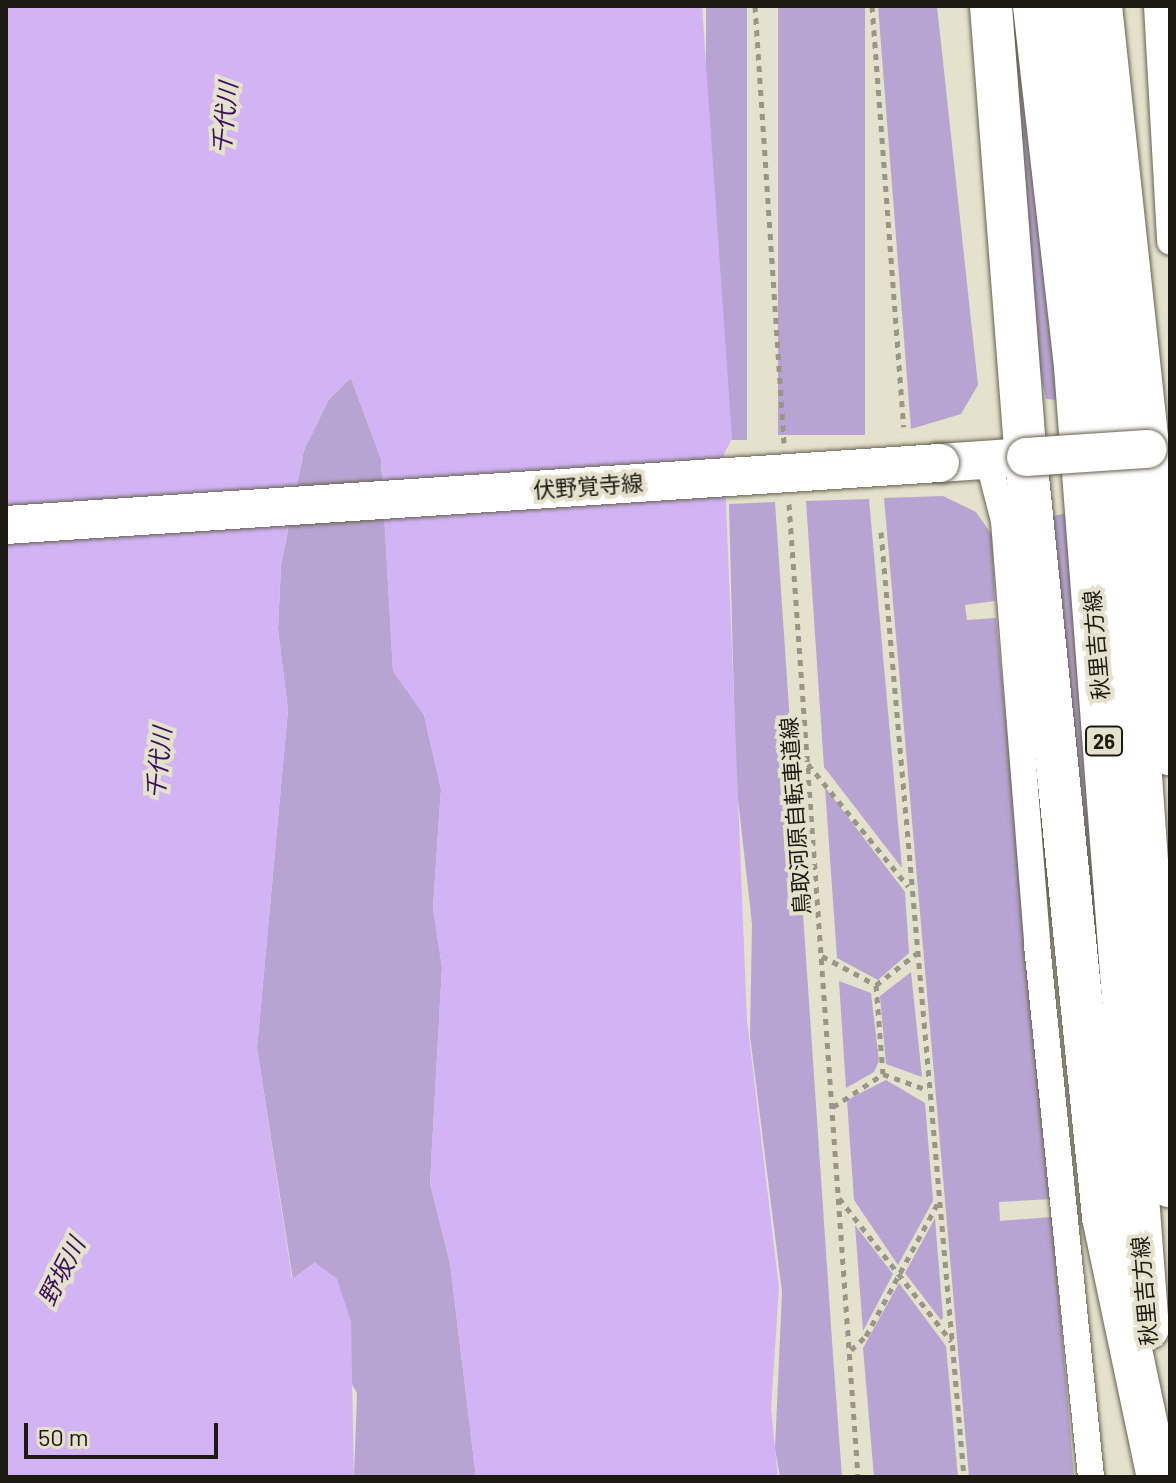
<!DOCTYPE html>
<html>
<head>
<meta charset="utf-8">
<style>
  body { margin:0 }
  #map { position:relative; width:1176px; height:1483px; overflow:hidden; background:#e4e1cc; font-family:Barlow,"Noto Sans JP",sans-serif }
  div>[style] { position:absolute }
  .green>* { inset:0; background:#b8a4d2; transform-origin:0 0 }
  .water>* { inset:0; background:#d2b4f5 }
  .path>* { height:5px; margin-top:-2.5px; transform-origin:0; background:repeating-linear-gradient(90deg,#999687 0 6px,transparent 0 12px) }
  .roads { filter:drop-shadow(0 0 2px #666250) drop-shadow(0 0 2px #666250) }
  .street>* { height:26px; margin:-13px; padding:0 13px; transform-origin:13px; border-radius:13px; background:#fff }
  .secondary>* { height:38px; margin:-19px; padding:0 19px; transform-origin:19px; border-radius:19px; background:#fff }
  .primary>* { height:42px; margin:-21px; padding:0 21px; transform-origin:21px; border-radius:21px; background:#fff }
  .bridges { filter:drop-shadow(0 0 2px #666250) drop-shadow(0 0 2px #666250) }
  .secondary-bridge>* { height:38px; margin:-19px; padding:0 19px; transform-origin:19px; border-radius:19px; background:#fff }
  span { translate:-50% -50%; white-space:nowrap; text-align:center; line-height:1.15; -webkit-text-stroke:8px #e4e1cc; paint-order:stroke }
  .shield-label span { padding:2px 6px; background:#e4e1cc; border:2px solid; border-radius:6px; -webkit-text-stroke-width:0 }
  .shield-label { font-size:20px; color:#1c1a13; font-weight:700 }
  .street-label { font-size:22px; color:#1c1a13 }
  .water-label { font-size:24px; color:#3a105c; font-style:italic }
  .frame { position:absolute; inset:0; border:8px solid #1c1a13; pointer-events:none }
  .scale { position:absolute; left:24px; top:1423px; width:194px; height:36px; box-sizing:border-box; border:4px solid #1c1a13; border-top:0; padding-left:10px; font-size:24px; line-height:28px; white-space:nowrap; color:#1c1a13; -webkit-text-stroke:6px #e4e1cc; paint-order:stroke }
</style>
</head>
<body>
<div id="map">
  <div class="green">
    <i style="left:706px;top:6px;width:41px;height:434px"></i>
    <i style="left:778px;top:6px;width:87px;height:429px"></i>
    <i style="clip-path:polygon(878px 6px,937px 6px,978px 385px,961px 414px,911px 429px)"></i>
    <i style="clip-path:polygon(1011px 6px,1037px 206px,1057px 400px,1046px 399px,1031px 334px)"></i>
    <i style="clip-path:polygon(351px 378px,381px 459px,393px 671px,424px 715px,441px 789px,433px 908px,442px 967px,430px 1183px,450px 1263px,476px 1477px,354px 1477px,357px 1393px,293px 1280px,257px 1048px,288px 710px,278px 629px,281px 565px,304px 450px,329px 399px)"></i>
    <i style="clip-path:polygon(943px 496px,976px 512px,992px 535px,995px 601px,965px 605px,967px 620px,996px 618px,1052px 1199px,999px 1202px,1000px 1221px,1052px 1217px,1074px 1477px,969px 1477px,884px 498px)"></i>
    <i style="clip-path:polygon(869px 499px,902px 868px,824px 767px,806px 501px)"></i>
    <i style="clip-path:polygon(775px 502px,833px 1355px,842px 1477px,780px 1477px,775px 1449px,782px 1292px,750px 1036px,752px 924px,736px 781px,729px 504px)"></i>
    <i style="clip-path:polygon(1068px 513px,1106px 1030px,1102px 1031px,1048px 517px)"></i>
    <i style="clip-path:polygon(825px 787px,905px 892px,909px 953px,878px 980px,837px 958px)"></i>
    <i style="clip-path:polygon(911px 972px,922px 1077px,886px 1064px,880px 996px)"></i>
    <i style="clip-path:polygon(839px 981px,871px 993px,879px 1061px,874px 1072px,846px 1088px)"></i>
    <i style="clip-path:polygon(886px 1080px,925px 1103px,933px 1201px,898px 1265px,854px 1200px,847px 1100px)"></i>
    <i style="clip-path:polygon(935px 1218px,943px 1318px,941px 1320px,905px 1273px)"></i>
    <i style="clip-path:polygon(855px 1225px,893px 1274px,863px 1331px)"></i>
    <i style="clip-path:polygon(899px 1283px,946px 1346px,958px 1477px,874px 1477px,863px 1348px)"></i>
  </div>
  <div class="water">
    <i style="clip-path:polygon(6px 6px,702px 6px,732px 439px,724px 454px,747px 1020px,779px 1288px,771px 1409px,778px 1477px,476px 1477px,450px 1263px,430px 1183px,442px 967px,433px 908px,441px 789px,424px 715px,393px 671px,381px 459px,351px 378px,329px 399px,304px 450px,281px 565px,278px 629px,288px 710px,257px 1048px,292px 1279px,315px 1262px,337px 1279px,351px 1322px,354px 1477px,6px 1477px)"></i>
  </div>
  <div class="path">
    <i style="left:755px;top:6px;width:438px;rotate:86.2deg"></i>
    <i style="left:872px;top:6px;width:422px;rotate:85.7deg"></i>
    <i style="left:789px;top:504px;width:975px;rotate:85.94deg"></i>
    <i style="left:881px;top:532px;width:949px;rotate:84.98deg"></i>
    <i style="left:808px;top:764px;width:158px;rotate:50.7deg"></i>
    <i style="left:822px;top:956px;width:61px;rotate:28.2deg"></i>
    <i style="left:876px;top:985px;width:51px;rotate:-37.8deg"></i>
    <i style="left:876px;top:985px;width:89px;rotate:85.5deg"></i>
    <i style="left:833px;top:1107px;width:60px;rotate:-33.4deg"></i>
    <i style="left:883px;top:1074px;width:48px;rotate:19.6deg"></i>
    <i style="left:839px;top:1198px;width:182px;rotate:51.9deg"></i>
    <i style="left:851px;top:1350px;width:21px;rotate:-43deg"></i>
    <i style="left:866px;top:1336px;width:153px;rotate:-61.6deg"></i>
  </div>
  <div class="roads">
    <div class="street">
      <i style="left:1157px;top:6px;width:236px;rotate:86.8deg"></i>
      <i style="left:988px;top:459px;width:64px;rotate:75.5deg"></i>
      <i style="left:1004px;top:521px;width:425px;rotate:85.5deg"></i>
      <i style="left:1037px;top:945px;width:535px;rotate:84.2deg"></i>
    </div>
    <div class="secondary">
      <i style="left:940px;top:463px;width:86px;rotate:-4deg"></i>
    </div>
    <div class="primary">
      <i style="left:991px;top:6px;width:452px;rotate:85.6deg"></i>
      <i style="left:1026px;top:457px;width:764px;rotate:84.21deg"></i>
      <i style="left:1103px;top:1217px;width:266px;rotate:78.1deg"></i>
      <i style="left:1034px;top:6px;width:363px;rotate:83.5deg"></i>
      <i style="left:1075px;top:367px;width:964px;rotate:85.66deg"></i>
      <i style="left:1067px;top:6px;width:519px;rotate:83.81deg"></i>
      <i style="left:1123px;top:522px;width:666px;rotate:85.95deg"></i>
      <i style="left:1101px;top:6px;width:445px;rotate:83.9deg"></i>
      <i style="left:1148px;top:449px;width:306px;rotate:85.9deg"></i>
    </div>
  </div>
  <div class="bridges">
    <div class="secondary-bridge">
      <i style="left:1026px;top:457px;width:122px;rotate:-3.8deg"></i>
      <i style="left:6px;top:525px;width:936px;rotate:-3.8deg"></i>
    </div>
  </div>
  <div class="shield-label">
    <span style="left:1104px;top:741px">26</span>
  </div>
  <div class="street-label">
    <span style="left:588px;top:486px;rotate:-4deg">伏野覚寺線</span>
    <span style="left:1096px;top:645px;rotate:-95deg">秋里吉方線</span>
    <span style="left:795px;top:816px;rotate:-94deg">鳥取河原自転車道線</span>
    <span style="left:1144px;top:1291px;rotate:-95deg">秋里吉方線</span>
  </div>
  <div class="water-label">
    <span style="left:224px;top:118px;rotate:-84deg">千代川</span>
    <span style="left:158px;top:763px;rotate:-84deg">千代川</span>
    <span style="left:61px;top:1271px;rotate:-63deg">野坂川</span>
  </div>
  <div class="frame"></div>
  <div class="scale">50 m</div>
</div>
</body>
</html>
